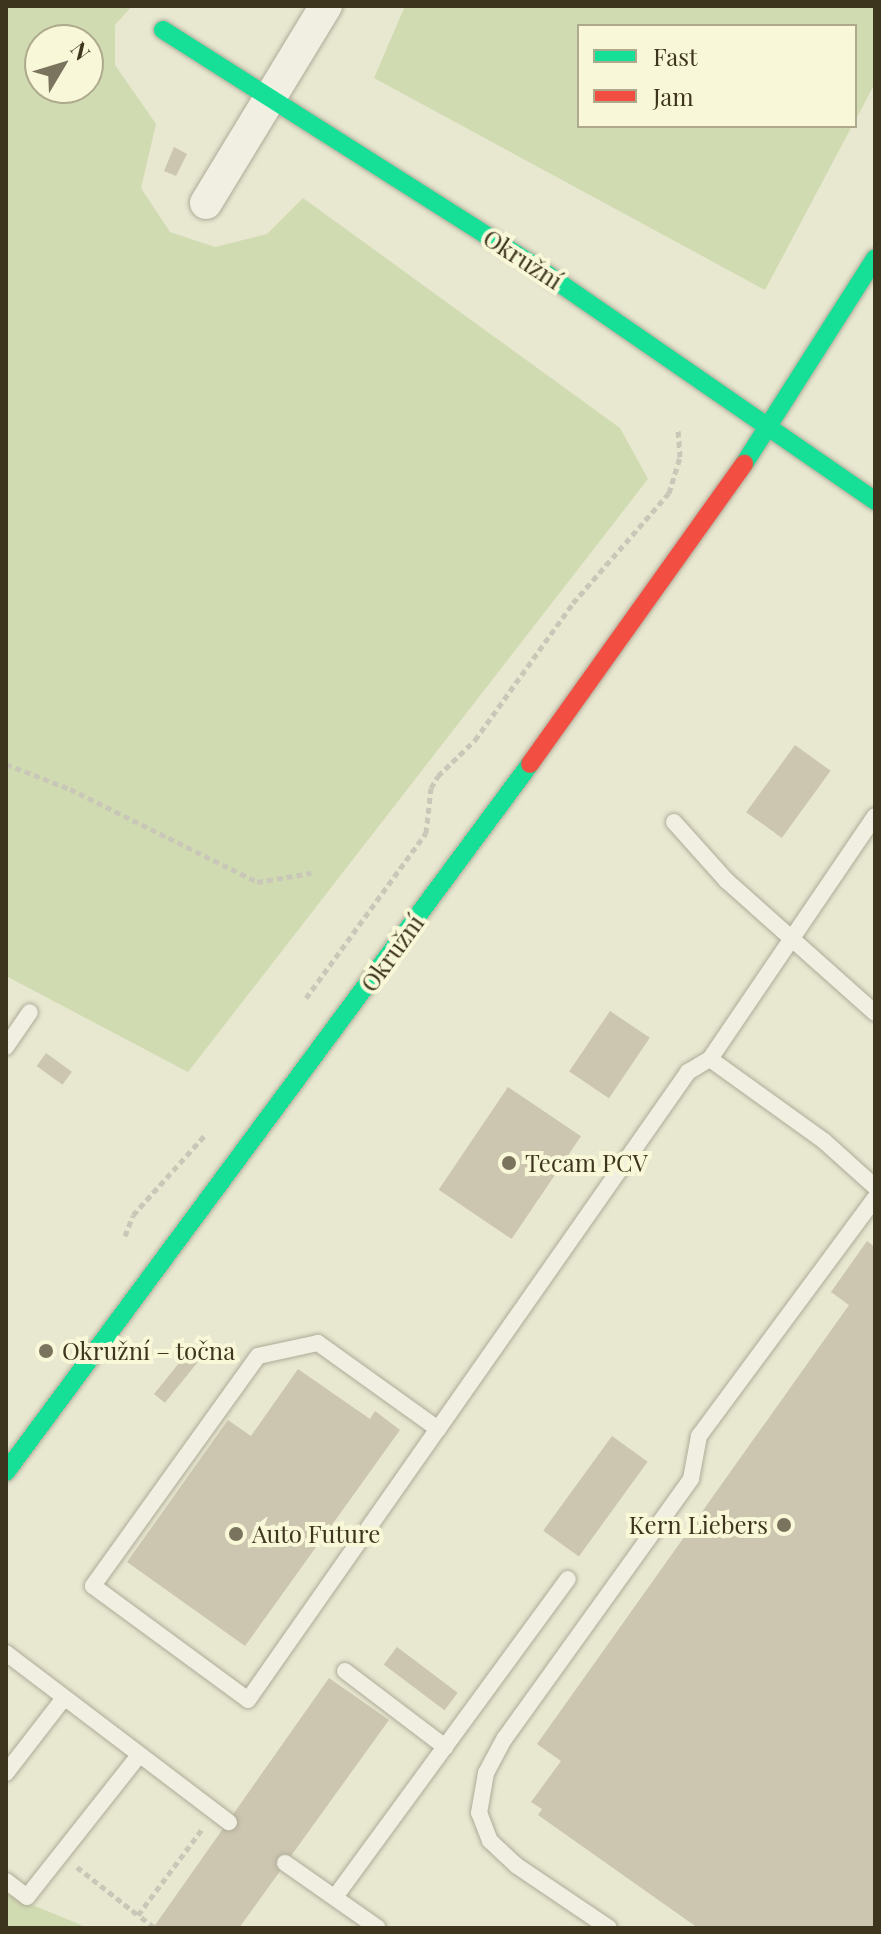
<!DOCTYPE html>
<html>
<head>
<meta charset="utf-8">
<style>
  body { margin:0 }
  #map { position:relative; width:881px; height:1934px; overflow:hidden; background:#e8e7d0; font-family:"Playfair Display",serif }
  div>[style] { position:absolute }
  .green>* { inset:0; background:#d0dbb2 }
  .building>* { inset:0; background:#ccc6b0; transform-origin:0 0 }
  .path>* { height:5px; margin-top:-2.5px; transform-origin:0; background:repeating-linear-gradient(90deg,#c9c7b8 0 6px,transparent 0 10px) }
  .roads { filter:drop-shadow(0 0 2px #aeab98) drop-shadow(0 0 2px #aeab98) }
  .lane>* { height:16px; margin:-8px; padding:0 8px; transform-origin:8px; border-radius:8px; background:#f0efe2 }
  .street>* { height:32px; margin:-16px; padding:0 16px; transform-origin:16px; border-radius:16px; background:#f0efe2 }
  .fast>* { height:18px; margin:-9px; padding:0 9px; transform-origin:9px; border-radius:9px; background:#16e098 }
  .jam>* { height:18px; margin:-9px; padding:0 9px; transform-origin:9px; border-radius:9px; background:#f24e42 }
  .dots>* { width:22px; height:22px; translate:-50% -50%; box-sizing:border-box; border:4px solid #f8f7d7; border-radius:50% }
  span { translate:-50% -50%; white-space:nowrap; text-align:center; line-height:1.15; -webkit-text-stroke:8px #f8f7d7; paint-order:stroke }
  .street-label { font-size:24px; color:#3e351f }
  .poi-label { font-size:24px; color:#3e351f }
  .left { translate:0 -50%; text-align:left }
  .right { translate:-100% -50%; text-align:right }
  .frame { position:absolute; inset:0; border:8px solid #3e351f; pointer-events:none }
  .legend { position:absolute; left:577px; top:24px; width:280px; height:104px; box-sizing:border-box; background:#f8f7d7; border:2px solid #aea98d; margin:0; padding:10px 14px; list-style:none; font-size:24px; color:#3e351f }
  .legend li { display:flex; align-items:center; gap:16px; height:40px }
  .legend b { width:40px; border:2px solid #aea98d }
  .north { position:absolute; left:24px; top:24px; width:80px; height:80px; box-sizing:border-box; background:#f8f7d7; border:2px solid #aea98d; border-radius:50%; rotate:52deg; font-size:22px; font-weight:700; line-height:32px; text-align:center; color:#3e351f }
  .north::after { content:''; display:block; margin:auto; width:28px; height:36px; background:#7a735d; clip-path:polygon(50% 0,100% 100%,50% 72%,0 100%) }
</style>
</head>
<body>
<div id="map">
  <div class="green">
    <i style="clip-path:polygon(evenodd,6px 6px,132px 6px,115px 25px,115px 65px,156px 124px,141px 188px,170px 232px,215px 247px,267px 234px,303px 198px,620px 428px,648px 479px,188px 1072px,6px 976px,6px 6px,40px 40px,88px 40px,88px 88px,40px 88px,40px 40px)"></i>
    <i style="clip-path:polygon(405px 6px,875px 6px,875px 83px,855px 121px,855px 26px,579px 26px,579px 126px,852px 126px,765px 290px,374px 78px)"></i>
    <i style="clip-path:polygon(6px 1894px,81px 1925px,83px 1928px,6px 1928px)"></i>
  </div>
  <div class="building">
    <i style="clip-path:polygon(174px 147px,187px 154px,176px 176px,164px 171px)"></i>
    <i style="left:795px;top:745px;width:44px;height:83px;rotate:36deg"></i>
    <i style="left:610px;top:1011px;width:48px;height:73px;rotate:34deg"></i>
    <i style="left:46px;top:1053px;width:32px;height:16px;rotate:36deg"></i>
    <i style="left:508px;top:1087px;width:88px;height:124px;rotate:34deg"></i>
    <i style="clip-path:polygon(867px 1241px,875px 1247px,875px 1928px,698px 1928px,538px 1815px,542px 1809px,531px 1802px,561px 1761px,537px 1744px,849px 1305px,831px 1292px)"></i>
    <i style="left:188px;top:1352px;width:14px;height:54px;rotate:39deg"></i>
    <i style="clip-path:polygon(298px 1369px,370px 1419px,375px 1411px,400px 1430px,245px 1646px,127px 1562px,228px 1420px,251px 1436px)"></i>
    <i style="left:612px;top:1436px;width:44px;height:117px;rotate:36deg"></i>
    <i style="left:397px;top:1647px;width:76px;height:22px;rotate:37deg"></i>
    <i style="clip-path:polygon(329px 1678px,389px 1720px,239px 1928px,153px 1928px)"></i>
  </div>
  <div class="path">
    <i style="left:6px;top:764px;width:69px;rotate:21.3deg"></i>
    <i style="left:70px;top:789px;width:209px;rotate:26.4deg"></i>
    <i style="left:257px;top:882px;width:55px;rotate:-9.5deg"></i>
    <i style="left:306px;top:998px;width:204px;rotate:-54deg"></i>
    <i style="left:426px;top:833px;width:45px;rotate:-83.7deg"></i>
    <i style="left:431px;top:788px;width:14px;rotate:-60deg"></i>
    <i style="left:438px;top:776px;width:52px;rotate:-44.2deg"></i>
    <i style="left:475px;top:740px;width:168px;rotate:-54.4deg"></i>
    <i style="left:573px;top:603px;width:146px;rotate:-48.9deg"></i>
    <i style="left:669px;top:493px;width:38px;rotate:-73deg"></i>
    <i style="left:680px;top:457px;width:27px;rotate:-94deg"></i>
    <i style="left:125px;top:1236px;width:22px;rotate:-69deg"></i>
    <i style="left:133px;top:1215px;width:108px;rotate:-48deg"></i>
    <i style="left:77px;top:1867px;width:78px;rotate:38.2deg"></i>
    <i style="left:154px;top:1927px;width:20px;rotate:-143deg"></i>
    <i style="left:138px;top:1915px;width:107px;rotate:-53.3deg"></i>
  </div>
  <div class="roads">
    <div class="lane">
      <i style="left:875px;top:816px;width:294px;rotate:124.2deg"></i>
      <i style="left:710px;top:1059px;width:140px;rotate:35.7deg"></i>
      <i style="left:824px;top:1141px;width:69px;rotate:42deg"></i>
      <i style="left:674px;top:822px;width:79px;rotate:48.1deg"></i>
      <i style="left:727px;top:881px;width:198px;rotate:41.7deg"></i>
      <i style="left:6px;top:1047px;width:42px;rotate:-55.6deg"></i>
      <i style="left:438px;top:1429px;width:148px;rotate:-144.4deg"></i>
      <i style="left:318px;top:1343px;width:61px;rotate:167.8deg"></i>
      <i style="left:258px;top:1356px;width:283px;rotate:125.7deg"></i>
      <i style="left:93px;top:1586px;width:192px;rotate:36.3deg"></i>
      <i style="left:248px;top:1700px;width:331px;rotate:-55deg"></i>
      <i style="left:438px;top:1429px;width:436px;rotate:-55deg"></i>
      <i style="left:688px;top:1072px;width:26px;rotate:-31deg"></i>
      <i style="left:6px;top:1653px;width:280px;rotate:37.2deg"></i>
      <i style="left:345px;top:1671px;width:126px;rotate:37.2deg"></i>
      <i style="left:6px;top:1773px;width:95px;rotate:-52.3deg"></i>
      <i style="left:285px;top:1863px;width:113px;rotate:35deg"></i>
      <i style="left:6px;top:1881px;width:26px;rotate:37deg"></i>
      <i style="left:27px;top:1897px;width:181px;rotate:-51.7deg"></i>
      <i style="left:335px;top:1897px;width:394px;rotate:-53.8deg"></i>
      <i style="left:609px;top:1928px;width:111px;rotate:-146deg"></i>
      <i style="left:517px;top:1866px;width:37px;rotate:-137deg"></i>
      <i style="left:490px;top:1841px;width:30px;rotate:-111deg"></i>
      <i style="left:479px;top:1813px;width:41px;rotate:-80.1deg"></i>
      <i style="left:486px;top:1773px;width:40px;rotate:-62deg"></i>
      <i style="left:505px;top:1738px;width:319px;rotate:-54.3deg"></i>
      <i style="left:691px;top:1479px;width:44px;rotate:-79.5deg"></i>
      <i style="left:699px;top:1436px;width:296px;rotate:-53.5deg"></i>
    </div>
    <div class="street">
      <i style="left:206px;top:203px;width:231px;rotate:-58.7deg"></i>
    </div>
    <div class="fast">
      <i style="left:163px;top:30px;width:433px;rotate:32.4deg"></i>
      <i style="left:529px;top:262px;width:421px;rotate:34.6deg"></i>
      <i style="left:744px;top:464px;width:244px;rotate:-57.5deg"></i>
      <i style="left:6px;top:1472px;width:881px;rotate:-53.49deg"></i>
    </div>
    <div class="jam">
      <i style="left:530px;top:764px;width:369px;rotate:-54.5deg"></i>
    </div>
  </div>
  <div class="dots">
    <i style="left:509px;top:1163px;background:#7a735d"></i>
    <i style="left:46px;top:1351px;background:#7a735d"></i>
    <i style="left:784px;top:1525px;background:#7a735d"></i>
    <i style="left:236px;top:1534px;background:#7a735d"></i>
  </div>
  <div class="street-label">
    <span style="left:523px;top:259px;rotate:33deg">Okružní</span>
    <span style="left:392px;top:953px;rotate:-54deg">Okružní</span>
  </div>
  <div class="poi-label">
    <span class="left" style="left:525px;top:1163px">Tecam PCV</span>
    <span class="left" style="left:62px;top:1351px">Okružní – točna</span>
    <span class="right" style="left:768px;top:1525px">Kern Liebers</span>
    <span class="left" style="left:252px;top:1534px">Auto Future</span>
  </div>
  <div class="frame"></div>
  <ul class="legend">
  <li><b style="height:10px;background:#16e098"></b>Fast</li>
  <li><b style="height:10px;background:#f24e42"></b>Jam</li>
  </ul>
  <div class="north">N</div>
</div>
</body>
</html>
